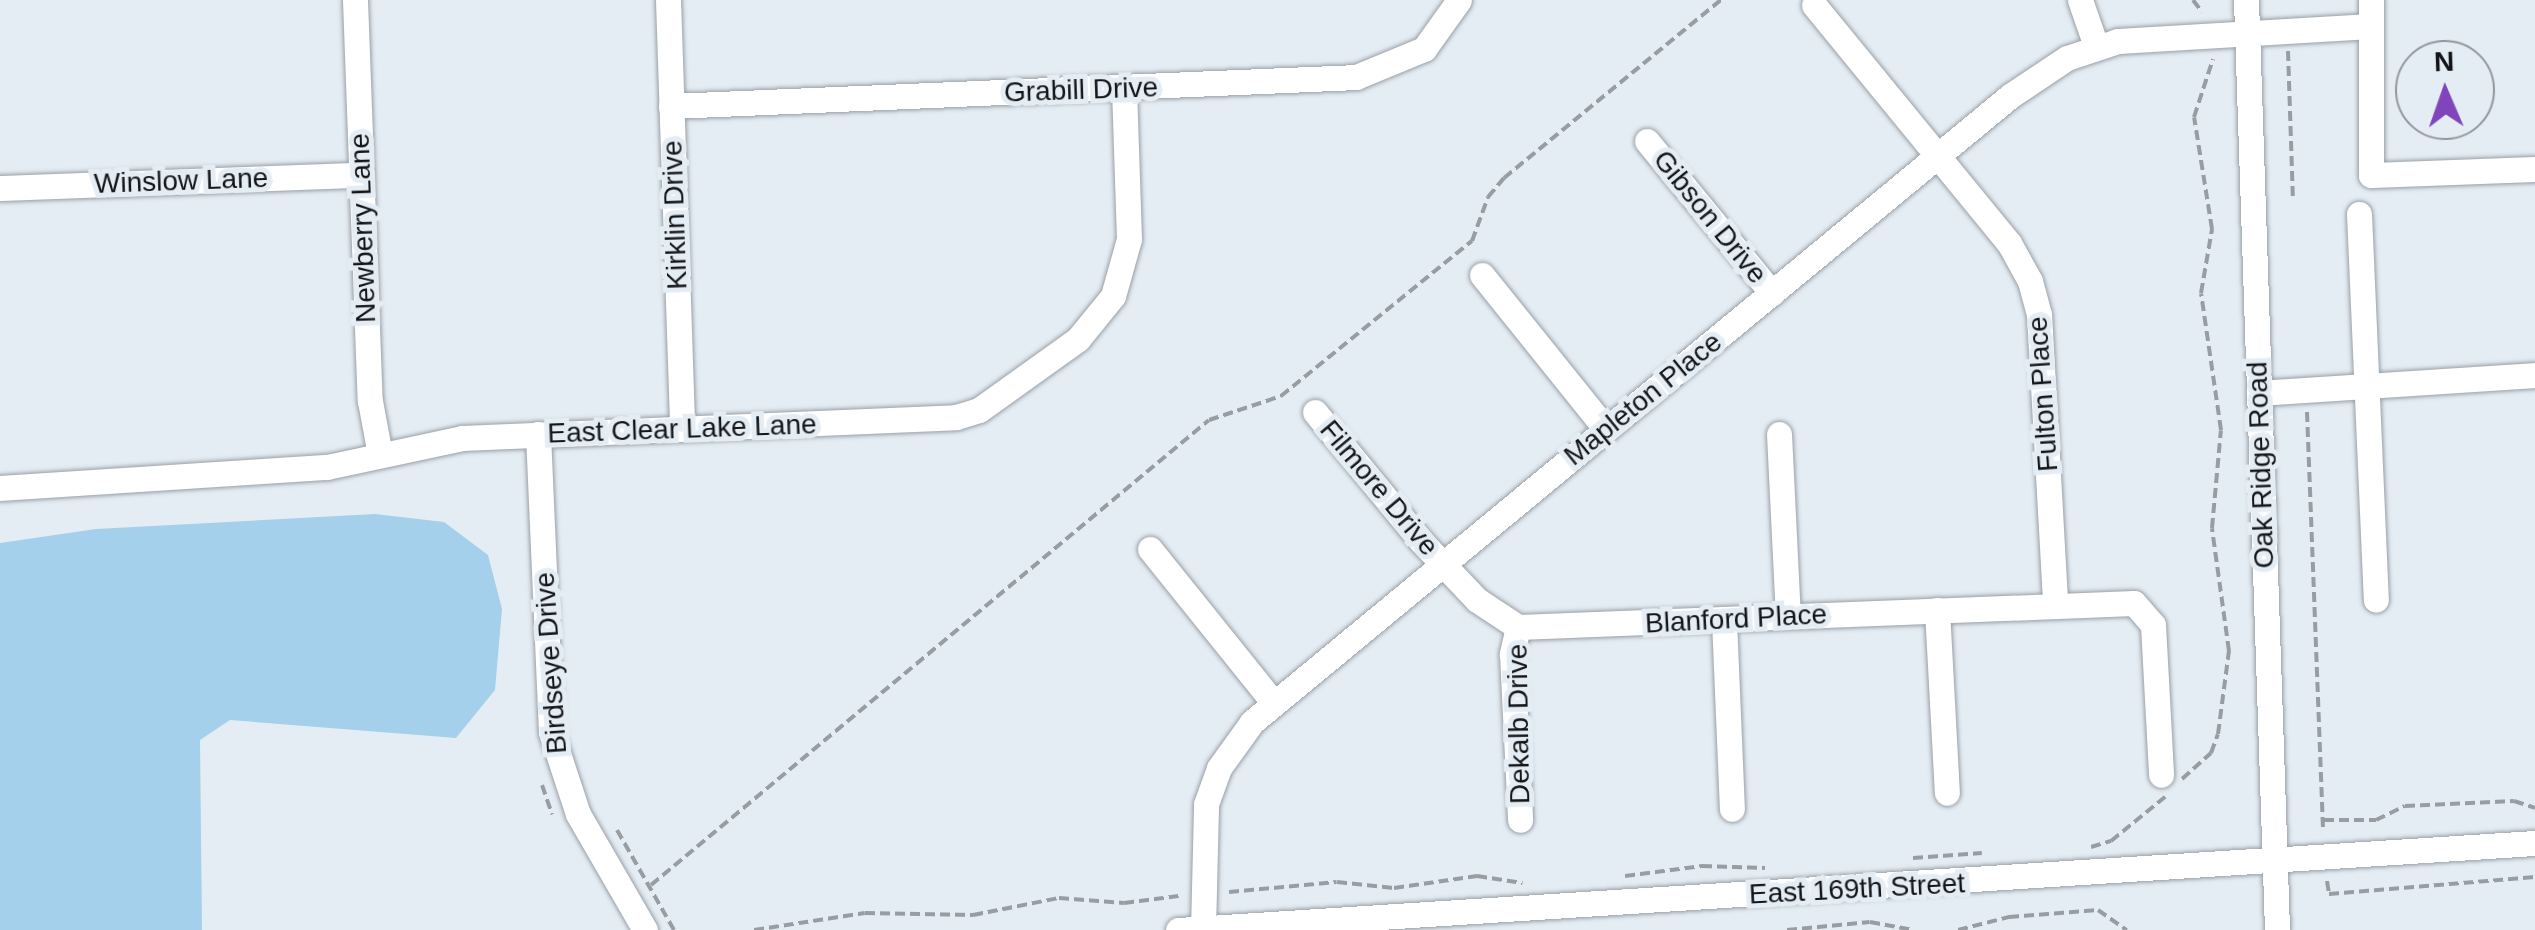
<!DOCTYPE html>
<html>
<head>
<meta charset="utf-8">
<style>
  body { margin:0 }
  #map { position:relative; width:2535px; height:930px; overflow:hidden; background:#e5edf4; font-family:Helvetica,sans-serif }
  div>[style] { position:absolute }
  .water>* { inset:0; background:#a4d0eb }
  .path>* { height:4px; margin-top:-2px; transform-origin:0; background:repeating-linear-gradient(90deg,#979da3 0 10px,transparent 0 15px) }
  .roads { filter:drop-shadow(0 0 2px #99a0a6) drop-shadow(0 0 2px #99a0a6) }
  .minor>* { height:25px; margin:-12.5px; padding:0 12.5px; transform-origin:12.5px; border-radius:12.5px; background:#fff }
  span { translate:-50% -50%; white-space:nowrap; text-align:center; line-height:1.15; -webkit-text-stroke:10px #e5edf4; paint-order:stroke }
  .street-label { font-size:28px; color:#131518 }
  .north { position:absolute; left:2395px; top:40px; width:100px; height:100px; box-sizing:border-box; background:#e5edf4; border:2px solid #91979c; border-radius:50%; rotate:358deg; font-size:28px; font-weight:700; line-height:40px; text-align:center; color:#131518 }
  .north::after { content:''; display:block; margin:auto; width:35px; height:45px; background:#8145bb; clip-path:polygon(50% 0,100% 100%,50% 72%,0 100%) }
</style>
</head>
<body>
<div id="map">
  <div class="water">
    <i style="clip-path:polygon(375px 514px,444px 522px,488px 555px,502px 609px,495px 690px,456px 738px,230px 720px,200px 740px,202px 930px,0 930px,0 543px,96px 529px)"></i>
  </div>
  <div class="path">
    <i style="left:2193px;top:0;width:15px;rotate:53deg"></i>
    <i style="left:2288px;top:51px;width:150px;rotate:88.1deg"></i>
    <i style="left:2307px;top:412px;width:420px;rotate:87.8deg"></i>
    <i style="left:2182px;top:779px;width:39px;rotate:-42deg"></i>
    <i style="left:2211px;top:753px;width:20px;rotate:-70deg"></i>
    <i style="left:2218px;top:734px;width:84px;rotate:-82.5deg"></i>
    <i style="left:2229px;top:651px;width:124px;rotate:-97.9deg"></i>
    <i style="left:2212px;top:528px;width:98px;rotate:-84.8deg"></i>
    <i style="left:2221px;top:430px;width:138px;rotate:-98.3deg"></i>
    <i style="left:2201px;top:293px;width:65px;rotate:-80.2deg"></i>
    <i style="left:2212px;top:229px;width:113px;rotate:-99.1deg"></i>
    <i style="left:2194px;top:117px;width:61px;rotate:-71.9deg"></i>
    <i style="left:542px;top:785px;width:31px;rotate:71deg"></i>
    <i style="left:2324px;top:820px;width:52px"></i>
    <i style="left:2376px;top:820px;width:32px;rotate:-26deg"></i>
    <i style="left:2405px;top:806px;width:109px;rotate:-2.6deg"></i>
    <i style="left:2514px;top:801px;width:22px;rotate:18deg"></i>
    <i style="left:617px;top:830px;width:115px;rotate:60.3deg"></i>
    <i style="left:2091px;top:847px;width:21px;rotate:-17deg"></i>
    <i style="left:2111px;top:841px;width:70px;rotate:-39.2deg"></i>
    <i style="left:1913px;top:858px;width:69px;rotate:-4.1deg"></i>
    <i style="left:1625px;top:876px;width:78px;rotate:-7.4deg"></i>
    <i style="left:1702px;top:866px;width:63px;rotate:1.8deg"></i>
    <i style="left:2327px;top:881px;width:13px;rotate:81deg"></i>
    <i style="left:2329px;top:894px;width:207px;rotate:-4.7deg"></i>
    <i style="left:651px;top:885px;width:726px;rotate:-39.81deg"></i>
    <i style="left:1209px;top:420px;width:76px;rotate:-18.4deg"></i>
    <i style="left:1281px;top:396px;width:246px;rotate:-39.1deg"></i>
    <i style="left:1472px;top:241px;width:47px;rotate:-70deg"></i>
    <i style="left:1488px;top:197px;width:25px;rotate:-50deg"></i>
    <i style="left:1504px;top:178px;width:281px;rotate:-39.4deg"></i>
    <i style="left:1229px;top:892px;width:108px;rotate:-5.3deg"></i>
    <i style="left:1337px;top:882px;width:57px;rotate:6deg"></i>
    <i style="left:1394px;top:888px;width:84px;rotate:-8.2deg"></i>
    <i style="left:1477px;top:876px;width:46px;rotate:8.8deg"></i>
    <i style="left:754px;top:930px;width:112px;rotate:-8.7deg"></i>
    <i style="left:865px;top:913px;width:108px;rotate:1.1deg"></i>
    <i style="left:973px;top:915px;width:88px;rotate:-11.2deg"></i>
    <i style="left:1059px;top:898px;width:65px;rotate:4.4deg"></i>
    <i style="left:1124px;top:903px;width:55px;rotate:-7.3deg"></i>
    <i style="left:1787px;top:930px;width:83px;rotate:-5.5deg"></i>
    <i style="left:1870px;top:922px;width:44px;rotate:10.5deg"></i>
    <i style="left:1958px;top:930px;width:53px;rotate:-14.3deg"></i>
    <i style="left:2009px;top:917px;width:89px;rotate:-4.5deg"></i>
    <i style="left:2098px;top:910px;width:35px;rotate:35deg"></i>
  </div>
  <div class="roads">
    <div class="minor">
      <i style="left:355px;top:0;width:401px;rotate:87.9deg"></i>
      <i style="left:370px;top:401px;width:55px;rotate:79.5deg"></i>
      <i style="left:668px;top:0;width:429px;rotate:88.1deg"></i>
      <i style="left:2080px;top:0;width:49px;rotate:70.8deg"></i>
      <i style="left:2246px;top:0;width:931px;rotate:88.09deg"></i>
      <i style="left:2371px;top:0;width:175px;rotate:90deg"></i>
      <i style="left:2371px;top:175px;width:164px;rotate:-2.1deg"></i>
      <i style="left:1814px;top:5px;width:308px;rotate:50.7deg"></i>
      <i style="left:2009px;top:243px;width:43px;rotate:61.1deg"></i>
      <i style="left:2030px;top:281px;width:34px;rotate:75deg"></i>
      <i style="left:2039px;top:314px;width:289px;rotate:86.8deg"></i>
      <i style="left:671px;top:106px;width:686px;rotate:-2.42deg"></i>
      <i style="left:1356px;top:77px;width:74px;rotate:-22.4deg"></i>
      <i style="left:1424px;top:49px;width:60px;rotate:-54.5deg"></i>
      <i style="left:1647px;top:141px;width:197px;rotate:50.6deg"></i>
      <i style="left:0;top:188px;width:361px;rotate:-2.1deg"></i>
      <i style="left:2359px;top:214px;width:386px;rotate:87.5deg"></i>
      <i style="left:1482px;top:275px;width:198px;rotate:51.2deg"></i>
      <i style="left:2259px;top:393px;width:277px;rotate:-3.7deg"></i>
      <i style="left:1315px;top:412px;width:166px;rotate:50.6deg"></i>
      <i style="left:1420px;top:540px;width:83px;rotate:46.5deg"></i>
      <i style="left:1477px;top:600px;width:49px;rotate:33.4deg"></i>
      <i style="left:1518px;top:627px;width:616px;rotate:-2.23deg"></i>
      <i style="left:2134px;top:603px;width:29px;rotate:49deg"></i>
      <i style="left:2153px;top:625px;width:150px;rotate:86.9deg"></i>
      <i style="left:538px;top:434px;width:298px;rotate:87.5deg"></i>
      <i style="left:551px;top:732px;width:86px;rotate:71.8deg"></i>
      <i style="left:578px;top:814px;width:134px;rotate:60deg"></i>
      <i style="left:1779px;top:434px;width:182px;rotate:87.2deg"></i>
      <i style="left:0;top:488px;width:328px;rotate:-3.7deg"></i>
      <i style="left:327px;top:467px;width:138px;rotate:-12.1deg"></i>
      <i style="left:462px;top:438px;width:494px;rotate:-2.4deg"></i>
      <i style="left:956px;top:417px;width:24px;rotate:-17deg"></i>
      <i style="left:979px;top:410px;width:122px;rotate:-35.6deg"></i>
      <i style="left:1078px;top:339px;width:55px;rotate:-50.9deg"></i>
      <i style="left:1113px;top:296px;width:59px;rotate:-74.3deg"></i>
      <i style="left:1129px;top:239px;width:151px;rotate:-91.9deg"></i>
      <i style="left:1150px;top:549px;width:195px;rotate:51.2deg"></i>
      <i style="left:1937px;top:610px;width:183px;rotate:86.9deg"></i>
      <i style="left:1724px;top:620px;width:189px;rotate:87.6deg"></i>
      <i style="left:1518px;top:627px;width:28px;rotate:103deg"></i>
      <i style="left:1512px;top:654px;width:166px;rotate:87.2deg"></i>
      <i style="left:1178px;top:930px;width:1360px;rotate:-3.67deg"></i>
      <i style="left:1203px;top:930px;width:126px;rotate:-88.6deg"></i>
      <i style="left:1206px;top:804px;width:38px;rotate:-70deg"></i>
      <i style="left:1219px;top:768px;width:57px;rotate:-54.3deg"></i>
      <i style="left:1252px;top:722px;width:983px;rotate:-39.55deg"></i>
      <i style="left:2010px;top:96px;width:69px;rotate:-33.7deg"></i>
      <i style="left:2067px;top:58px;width:54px;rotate:-18.4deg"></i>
      <i style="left:2118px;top:41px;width:253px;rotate:-3.4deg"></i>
    </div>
  </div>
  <div class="street-label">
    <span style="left:1081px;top:90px;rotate:-2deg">Grabill Drive</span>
    <span style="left:181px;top:181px;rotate:-2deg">Winslow Lane</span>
    <span style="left:675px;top:215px;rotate:-92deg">Kirklin Drive</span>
    <span style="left:1710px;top:217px;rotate:51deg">Gibson Drive</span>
    <span style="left:363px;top:228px;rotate:-92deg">Newberry Lane</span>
    <span style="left:2043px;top:394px;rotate:-94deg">Fulton Place</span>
    <span style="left:1643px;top:399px;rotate:-39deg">Mapleton Place</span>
    <span style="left:682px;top:429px;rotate:-2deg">East Clear Lake Lane</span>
    <span style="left:2261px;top:465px;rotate:-92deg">Oak Ridge Road</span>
    <span style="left:1379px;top:488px;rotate:50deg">Filmore Drive</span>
    <span style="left:1736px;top:619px;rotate:-3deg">Blanford Place</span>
    <span style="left:551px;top:663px;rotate:-94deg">Birdseye Drive</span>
    <span style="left:1519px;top:724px;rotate:-91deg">Dekalb Drive</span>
    <span style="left:1857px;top:889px;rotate:-3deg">East 169th Street</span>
  </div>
  <div class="north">N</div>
</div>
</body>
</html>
